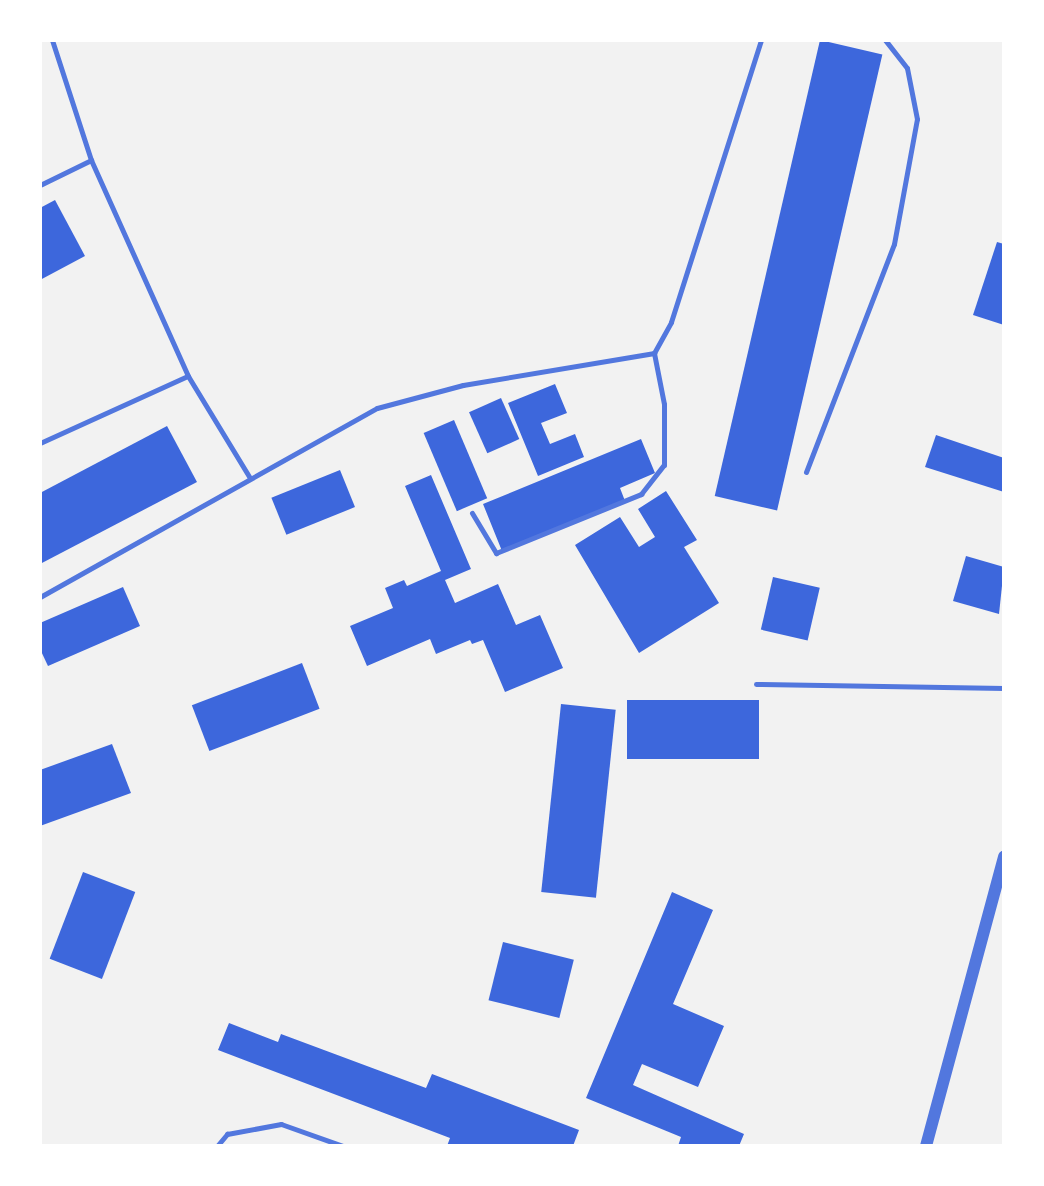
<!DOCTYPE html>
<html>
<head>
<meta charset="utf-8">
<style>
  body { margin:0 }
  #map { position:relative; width:1044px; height:1186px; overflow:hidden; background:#f2f2f2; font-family:"Alegreya Sans",sans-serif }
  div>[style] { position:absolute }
  .building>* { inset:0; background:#3d67dc; transform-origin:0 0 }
  .service>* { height:5px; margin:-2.5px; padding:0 2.5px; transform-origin:2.5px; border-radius:2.5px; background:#5277de }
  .tertiary>* { height:12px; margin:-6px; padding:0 6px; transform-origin:6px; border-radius:6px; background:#5277de }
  span { translate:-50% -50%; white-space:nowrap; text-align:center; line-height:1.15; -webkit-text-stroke:7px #fff; paint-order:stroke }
  .frame { position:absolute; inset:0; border:42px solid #fff; pointer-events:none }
</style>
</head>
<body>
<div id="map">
  <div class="building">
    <i style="left:820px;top:40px;width:64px;height:468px;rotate:13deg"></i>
    <i style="clip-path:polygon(55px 200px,85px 256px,40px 280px,40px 208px)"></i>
    <i style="clip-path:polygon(997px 242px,1004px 244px,1004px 325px,973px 315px)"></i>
    <i style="clip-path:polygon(555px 384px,567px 413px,541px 423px,550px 444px,575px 434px,584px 457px,538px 476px,508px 403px)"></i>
    <i style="left:501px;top:398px;width:45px;height:35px;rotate:66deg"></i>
    <i style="left:454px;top:420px;width:85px;height:33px;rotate:67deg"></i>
    <i style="clip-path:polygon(167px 426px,197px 482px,40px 564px,40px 493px)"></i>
    <i style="clip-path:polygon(936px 435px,1004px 458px,1004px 492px,925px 467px)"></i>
    <i style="clip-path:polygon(641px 439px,655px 473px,620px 488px,625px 501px,502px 551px,483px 504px)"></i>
    <i style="left:340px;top:470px;width:40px;height:74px;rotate:68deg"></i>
    <i style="clip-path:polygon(431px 475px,471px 569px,445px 580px,455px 603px,498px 584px,516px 625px,540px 615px,563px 668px,505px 692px,483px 640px,472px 644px,470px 640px,436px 654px,430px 639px,367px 666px,350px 626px,393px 608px,385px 588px,404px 580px,407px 586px,441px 571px,405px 486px)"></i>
    <i style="clip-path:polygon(666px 491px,697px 540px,684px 547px,719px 603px,639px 653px,575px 545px,620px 517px,639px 547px,655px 537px,638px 509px)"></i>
    <i style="clip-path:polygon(966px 556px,1004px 567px,999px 614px,953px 601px)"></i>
    <i style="left:773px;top:577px;width:48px;height:54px;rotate:13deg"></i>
    <i style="clip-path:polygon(123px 587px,140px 626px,48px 666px,40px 649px,40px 623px)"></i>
    <i style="left:302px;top:663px;width:49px;height:118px;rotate:69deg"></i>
    <i style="left:627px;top:700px;width:132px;height:59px"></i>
    <i style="left:561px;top:704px;width:55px;height:189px;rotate:6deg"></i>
    <i style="clip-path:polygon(112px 744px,131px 793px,40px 826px,40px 770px)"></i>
    <i style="left:83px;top:872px;width:56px;height:93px;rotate:21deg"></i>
    <i style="clip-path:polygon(672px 892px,713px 910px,673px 1004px,724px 1026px,698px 1087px,642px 1064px,633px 1085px,744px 1134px,739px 1146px,678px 1146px,681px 1137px,586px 1098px)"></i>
    <i style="left:503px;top:942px;width:73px;height:60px;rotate:14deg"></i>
    <i style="clip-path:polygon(229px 1023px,278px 1042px,281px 1034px,426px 1088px,432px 1074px,579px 1130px,573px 1146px,447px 1146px,450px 1138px,218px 1050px)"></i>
  </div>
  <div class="service">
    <i style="left:52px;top:40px;width:126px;rotate:72deg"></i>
    <i style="left:91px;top:160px;width:237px;rotate:65.8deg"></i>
    <i style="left:188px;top:376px;width:119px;rotate:58.7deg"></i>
    <i style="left:40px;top:185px;width:57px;rotate:-26.1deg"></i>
    <i style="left:40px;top:443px;width:162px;rotate:-24.4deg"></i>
    <i style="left:806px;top:472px;width:244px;rotate:-68.9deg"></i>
    <i style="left:894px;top:244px;width:127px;rotate:-79.6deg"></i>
    <i style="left:917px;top:119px;width:52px;rotate:-101.1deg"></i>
    <i style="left:907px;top:68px;width:36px;rotate:-128deg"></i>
    <i style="left:472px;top:513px;width:47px;rotate:59deg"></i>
    <i style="left:496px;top:553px;width:157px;rotate:-22.1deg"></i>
    <i style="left:641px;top:494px;width:37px;rotate:-52deg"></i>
    <i style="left:664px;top:465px;width:61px;rotate:-90deg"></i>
    <i style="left:664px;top:404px;width:52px;rotate:-101.1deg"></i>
    <i style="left:40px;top:597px;width:386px;rotate:-29.3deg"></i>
    <i style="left:377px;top:408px;width:89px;rotate:-15deg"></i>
    <i style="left:463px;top:385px;width:194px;rotate:-9.5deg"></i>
    <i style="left:654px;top:353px;width:35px;rotate:-61deg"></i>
    <i style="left:671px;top:322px;width:296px;rotate:-72.3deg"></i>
    <i style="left:756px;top:684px;width:248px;rotate:0.9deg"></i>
    <i style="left:217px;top:1146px;width:16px;rotate:-50deg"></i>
    <i style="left:227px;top:1134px;width:55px;rotate:-10.5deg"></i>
    <i style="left:281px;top:1124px;width:66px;rotate:19.5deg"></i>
  </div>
  <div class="tertiary">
    <i style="left:926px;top:1146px;width:300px;rotate:-74.9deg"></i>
  </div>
  <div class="frame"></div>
</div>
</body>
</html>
